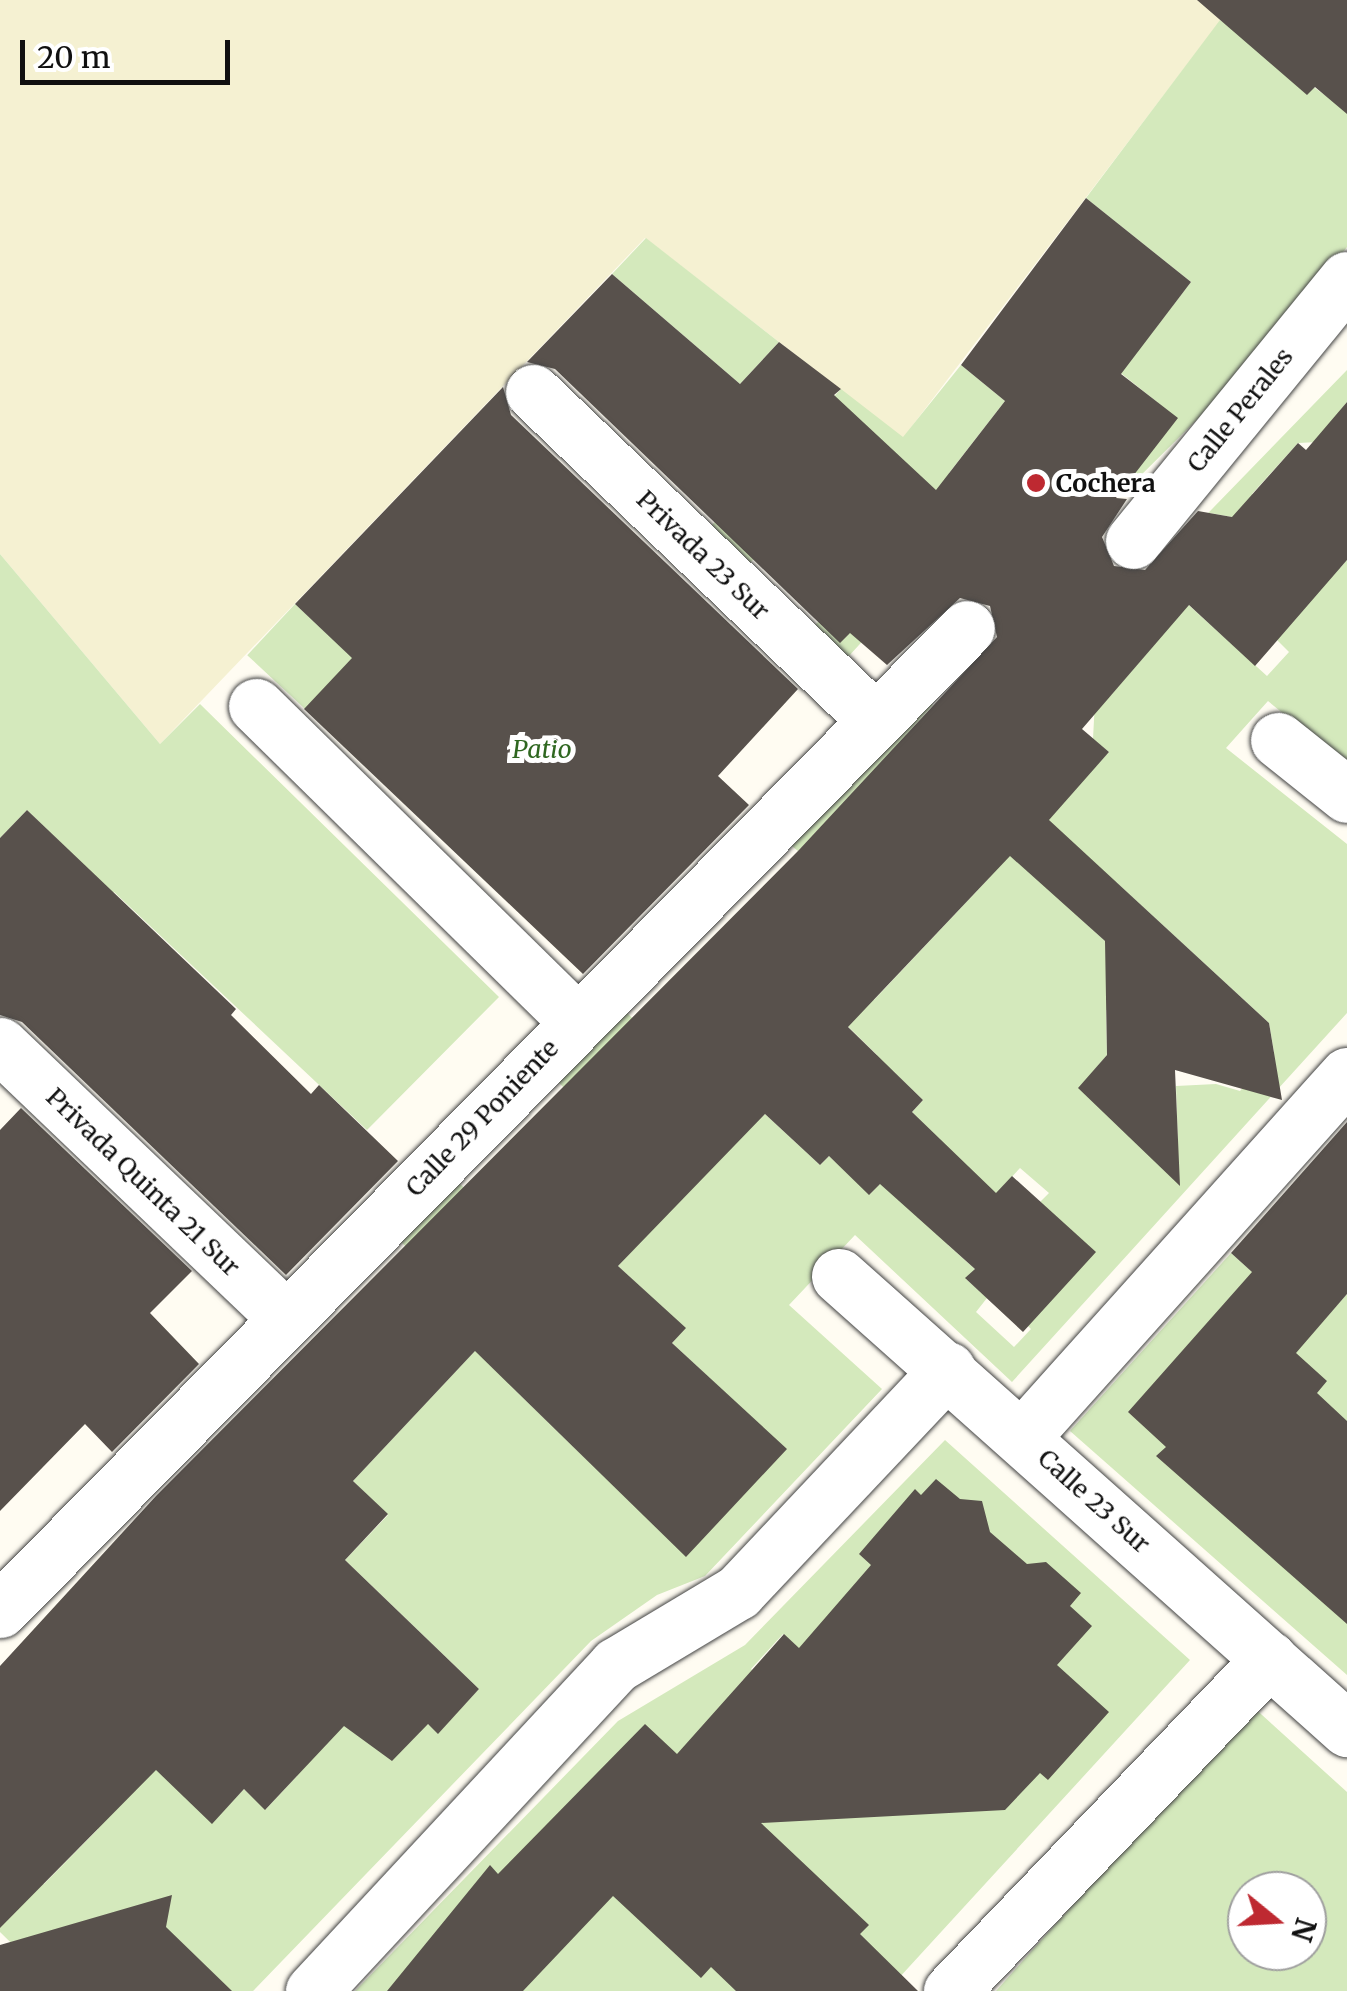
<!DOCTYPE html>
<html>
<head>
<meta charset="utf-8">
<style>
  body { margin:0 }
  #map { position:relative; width:1347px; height:1991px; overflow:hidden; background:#fffcf2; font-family:Merriweather,serif }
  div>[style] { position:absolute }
  .farmland>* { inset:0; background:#f5f1d2 }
  .green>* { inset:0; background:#d4e9bc; transform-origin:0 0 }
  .building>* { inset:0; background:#58514c }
  .roads { filter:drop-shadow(0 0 2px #434343) drop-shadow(0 0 2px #434343) }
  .street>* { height:55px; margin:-27.5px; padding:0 27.5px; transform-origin:27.5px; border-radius:27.5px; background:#fff }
  .dots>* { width:28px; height:28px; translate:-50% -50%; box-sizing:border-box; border:5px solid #fff; border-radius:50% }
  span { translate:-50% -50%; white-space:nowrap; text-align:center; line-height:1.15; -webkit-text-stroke:10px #fff; paint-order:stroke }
  .street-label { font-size:25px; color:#101010 }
  .poi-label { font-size:25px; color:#101010; font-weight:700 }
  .left { translate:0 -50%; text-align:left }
  .park-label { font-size:25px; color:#2f6720; font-style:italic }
  .north { position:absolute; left:1227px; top:1871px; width:100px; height:100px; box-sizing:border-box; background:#fff; border:2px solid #9f9f9f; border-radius:50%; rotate:108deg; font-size:28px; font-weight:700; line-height:40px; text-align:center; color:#101010 }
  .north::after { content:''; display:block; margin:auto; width:35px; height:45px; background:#be2931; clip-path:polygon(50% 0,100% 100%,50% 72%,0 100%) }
  .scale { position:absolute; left:20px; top:40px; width:210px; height:45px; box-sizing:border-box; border:5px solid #101010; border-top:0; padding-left:12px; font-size:30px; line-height:35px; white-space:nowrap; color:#101010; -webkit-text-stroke:8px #fff; paint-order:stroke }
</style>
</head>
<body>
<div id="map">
  <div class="farmland">
    <i style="clip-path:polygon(0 0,1236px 0,903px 438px,645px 238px,160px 744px,0 554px)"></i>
  </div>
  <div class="green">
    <i style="clip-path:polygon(1220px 20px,1347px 111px,1347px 247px,1271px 346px,1123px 493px,1091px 468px,1177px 418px,1112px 366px,1147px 339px,1191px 282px,1086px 198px)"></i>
    <i style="clip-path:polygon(646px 238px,779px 342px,740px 384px,612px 274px)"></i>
    <i style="clip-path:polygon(961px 365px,1005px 401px,949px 473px,987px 505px,848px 657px,814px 626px,833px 607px,778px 534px,749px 564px,710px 527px,841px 389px,903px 437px)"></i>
    <i style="clip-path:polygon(evenodd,1347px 370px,1347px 402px,1339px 412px,1347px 420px,1345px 447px,1338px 441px,1298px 443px,1252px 494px,1272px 512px,1254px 521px,1210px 513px,1203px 555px,1195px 554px,1191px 571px,1161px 580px,1267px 676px,1289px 652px,1273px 636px,1296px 610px,1284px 598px,1290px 590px,1306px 591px,1331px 561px,1340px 568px,1347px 560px,1347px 766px,1268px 701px,1226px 748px,1347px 844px,1347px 1013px,1012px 1382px,855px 1235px,789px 1305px,882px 1389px,705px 1576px,657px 1595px,591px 1641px,253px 1991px,60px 1991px,0 1932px,0 1847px,44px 1884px,98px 1829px,0 1732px,0 1667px,41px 1707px,14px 1736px,55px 1775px,65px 1766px,89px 1789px,133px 1744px,148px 1755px,170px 1731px,181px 1741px,155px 1768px,212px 1823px,244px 1789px,266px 1809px,297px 1776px,263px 1743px,272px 1733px,245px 1707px,234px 1718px,174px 1661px,290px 1539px,331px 1577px,272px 1641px,337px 1701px,329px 1711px,392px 1760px,420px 1732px,410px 1722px,417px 1714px,438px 1733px,479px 1689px,345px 1560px,388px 1515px,353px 1481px,517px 1306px,471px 1261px,447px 1286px,401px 1242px,458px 1182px,493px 1215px,472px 1239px,559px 1331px,511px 1386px,686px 1556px,786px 1449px,672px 1343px,685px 1328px,618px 1266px,679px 1200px,556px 1080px,624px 1010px,747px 1130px,765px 1114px,820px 1165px,829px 1156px,870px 1194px,930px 1131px,912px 1112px,923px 1100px,893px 1071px,887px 1075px,872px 1061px,877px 1055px,824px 1003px,841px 984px,804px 948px,792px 958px,783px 948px,799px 930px,874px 1000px,990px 877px,948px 837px,937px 847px,924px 835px,931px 827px,873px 772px,798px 851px,788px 843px,925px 698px,933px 705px,906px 735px,938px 766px,916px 789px,963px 835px,986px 812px,1023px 845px,1109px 752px,1093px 739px,1095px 700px,1111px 695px,1153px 646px,1114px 610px,1347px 370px,1116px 882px,1269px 1023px,1274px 1052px,1240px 1091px,1216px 1084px,1176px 1086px,1178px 1144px,1153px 1159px,1079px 1088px,1107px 1055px,1106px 1010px,1128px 1009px,1128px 962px,1082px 920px,1116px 882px,1347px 370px,1020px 1168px,1049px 1193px,1040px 1202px,1095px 1252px,1024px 1322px,1031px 1329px,1014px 1347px,976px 1312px,987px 1298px,966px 1279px,975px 1269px,948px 1245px,1020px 1168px)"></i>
    <i style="clip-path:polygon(0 554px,160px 744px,200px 704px,499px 997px,367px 1130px,114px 892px,0 1015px,85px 866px,27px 810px,0 838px)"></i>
    <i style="left:295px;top:604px;width:79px;height:70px;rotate:43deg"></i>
    <i style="clip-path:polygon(1231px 1253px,1316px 1329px,1347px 1294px,1347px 1675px,1070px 1431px)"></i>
    <i style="clip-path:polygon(evenodd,945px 1440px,1190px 1660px,887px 1991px,355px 1991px,618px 1721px,745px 1645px,945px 1440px,783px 1634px,831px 1679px,723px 1704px,743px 1680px,760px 1678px,751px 1669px,783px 1634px)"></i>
    <i style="clip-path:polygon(evenodd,1251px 1705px,1347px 1792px,1347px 1991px,996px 1991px,1251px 1705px,1247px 1891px,1307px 1891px,1307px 1951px,1247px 1951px,1247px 1891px)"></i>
  </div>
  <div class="building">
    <i style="clip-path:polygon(1197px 0,1347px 0,1347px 114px,1315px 87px,1307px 95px)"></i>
    <i style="clip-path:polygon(1086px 198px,1191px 282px,1121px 374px,1178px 418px,1116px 498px,1127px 499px,1102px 537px,1114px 566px,1145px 570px,1198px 511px,1232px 517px,1298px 443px,1306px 450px,1347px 402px,1347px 560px,1255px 666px,1189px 605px,1082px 729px,1109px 752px,1049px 820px,1269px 1023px,1282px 1100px,1175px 1070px,1180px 1186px,1078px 1088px,1107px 1055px,1105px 941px,1010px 856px,848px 1027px,923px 1100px,912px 1112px,996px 1193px,1012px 1176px,1096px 1252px,1023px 1332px,965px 1278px,975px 1269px,880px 1184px,869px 1195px,829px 1156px,820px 1165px,765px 1114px,618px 1266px,686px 1328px,672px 1343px,787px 1449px,686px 1557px,475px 1351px,353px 1481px,388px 1514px,345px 1560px,479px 1689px,438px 1734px,428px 1724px,392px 1761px,344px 1726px,265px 1810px,244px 1789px,212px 1824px,156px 1770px,0 1928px,0 1666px,156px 1496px,798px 851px,997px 637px,990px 606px,960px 598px,887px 665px,850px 633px,840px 643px,555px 369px,527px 362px,612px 274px,740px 384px,779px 342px,841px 389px,834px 395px,936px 490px,1005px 401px,961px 365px)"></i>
    <i style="clip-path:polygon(503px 387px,511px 415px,798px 689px,718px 776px,749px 805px,583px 974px,304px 709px,352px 658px,295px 604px)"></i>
    <i style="clip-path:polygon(27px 810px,236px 1009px,231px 1015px,311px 1094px,319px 1085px,398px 1161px,286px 1275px,22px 1022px,0 1015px,0 838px)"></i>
    <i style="clip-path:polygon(21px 1108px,192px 1271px,150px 1313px,199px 1364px,112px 1452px,85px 1424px,0 1511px,0 1130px)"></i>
    <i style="clip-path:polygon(1347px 1122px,1347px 1294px,1296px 1353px,1327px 1381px,1317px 1393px,1347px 1421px,1347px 1624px,1156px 1456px,1166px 1447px,1128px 1412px,1252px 1272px,1231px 1253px)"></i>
    <i style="clip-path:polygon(936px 1479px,960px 1499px,982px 1501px,990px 1532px,1027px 1564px,1046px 1562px,1081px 1593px,1070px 1606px,1092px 1626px,1057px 1665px,1109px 1712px,1048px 1780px,1040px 1773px,1005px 1810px,761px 1823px,869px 1925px,860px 1934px,918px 1991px,736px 1991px,711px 1967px,701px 1978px,613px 1896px,523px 1991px,387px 1991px,490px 1865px,498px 1874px,645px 1724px,677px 1754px,784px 1634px,799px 1648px,871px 1565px,859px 1554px,915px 1489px,921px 1495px)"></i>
    <i style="clip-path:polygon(172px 1895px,166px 1927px,232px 1991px,0 1991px,0 1945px)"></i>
  </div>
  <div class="roads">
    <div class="street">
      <i style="left:533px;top:392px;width:471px;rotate:43.8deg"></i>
      <i style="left:1133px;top:541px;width:338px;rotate:-50.8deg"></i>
      <i style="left:256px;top:706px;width:450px;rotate:44.5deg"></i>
      <i style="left:1278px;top:740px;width:88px;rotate:38.6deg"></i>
      <i style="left:0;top:1045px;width:395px;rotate:43.7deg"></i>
      <i style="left:839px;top:1276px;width:681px;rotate:41.72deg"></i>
      <i style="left:1023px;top:1436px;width:485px;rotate:-48.1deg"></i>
      <i style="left:0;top:1610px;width:1378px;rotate:-45.44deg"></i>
      <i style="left:313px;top:1991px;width:445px;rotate:-47.1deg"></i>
      <i style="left:616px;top:1665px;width:142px;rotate:-30.9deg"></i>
      <i style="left:738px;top:1592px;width:306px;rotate:-46.7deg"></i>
      <i style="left:951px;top:1991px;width:460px;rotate:-46.2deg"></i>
    </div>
  </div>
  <div class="dots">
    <i style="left:1036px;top:483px;background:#be2931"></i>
  </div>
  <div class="street-label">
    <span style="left:1240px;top:410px;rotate:-51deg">Calle Perales</span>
    <span style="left:703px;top:555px;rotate:44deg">Privada 23 Sur</span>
    <span style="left:482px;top:1118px;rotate:-46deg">Calle 29 Poniente</span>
    <span style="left:143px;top:1182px;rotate:44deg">Privada Quinta 21 Sur</span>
    <span style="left:1094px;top:1501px;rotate:42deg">Calle 23 Sur</span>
  </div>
  <div class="poi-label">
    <span class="left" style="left:1056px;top:483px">Cochera</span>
  </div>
  <div class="park-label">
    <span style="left:542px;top:749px">Patio</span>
  </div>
  <div class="north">N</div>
  <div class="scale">20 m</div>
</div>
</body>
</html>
